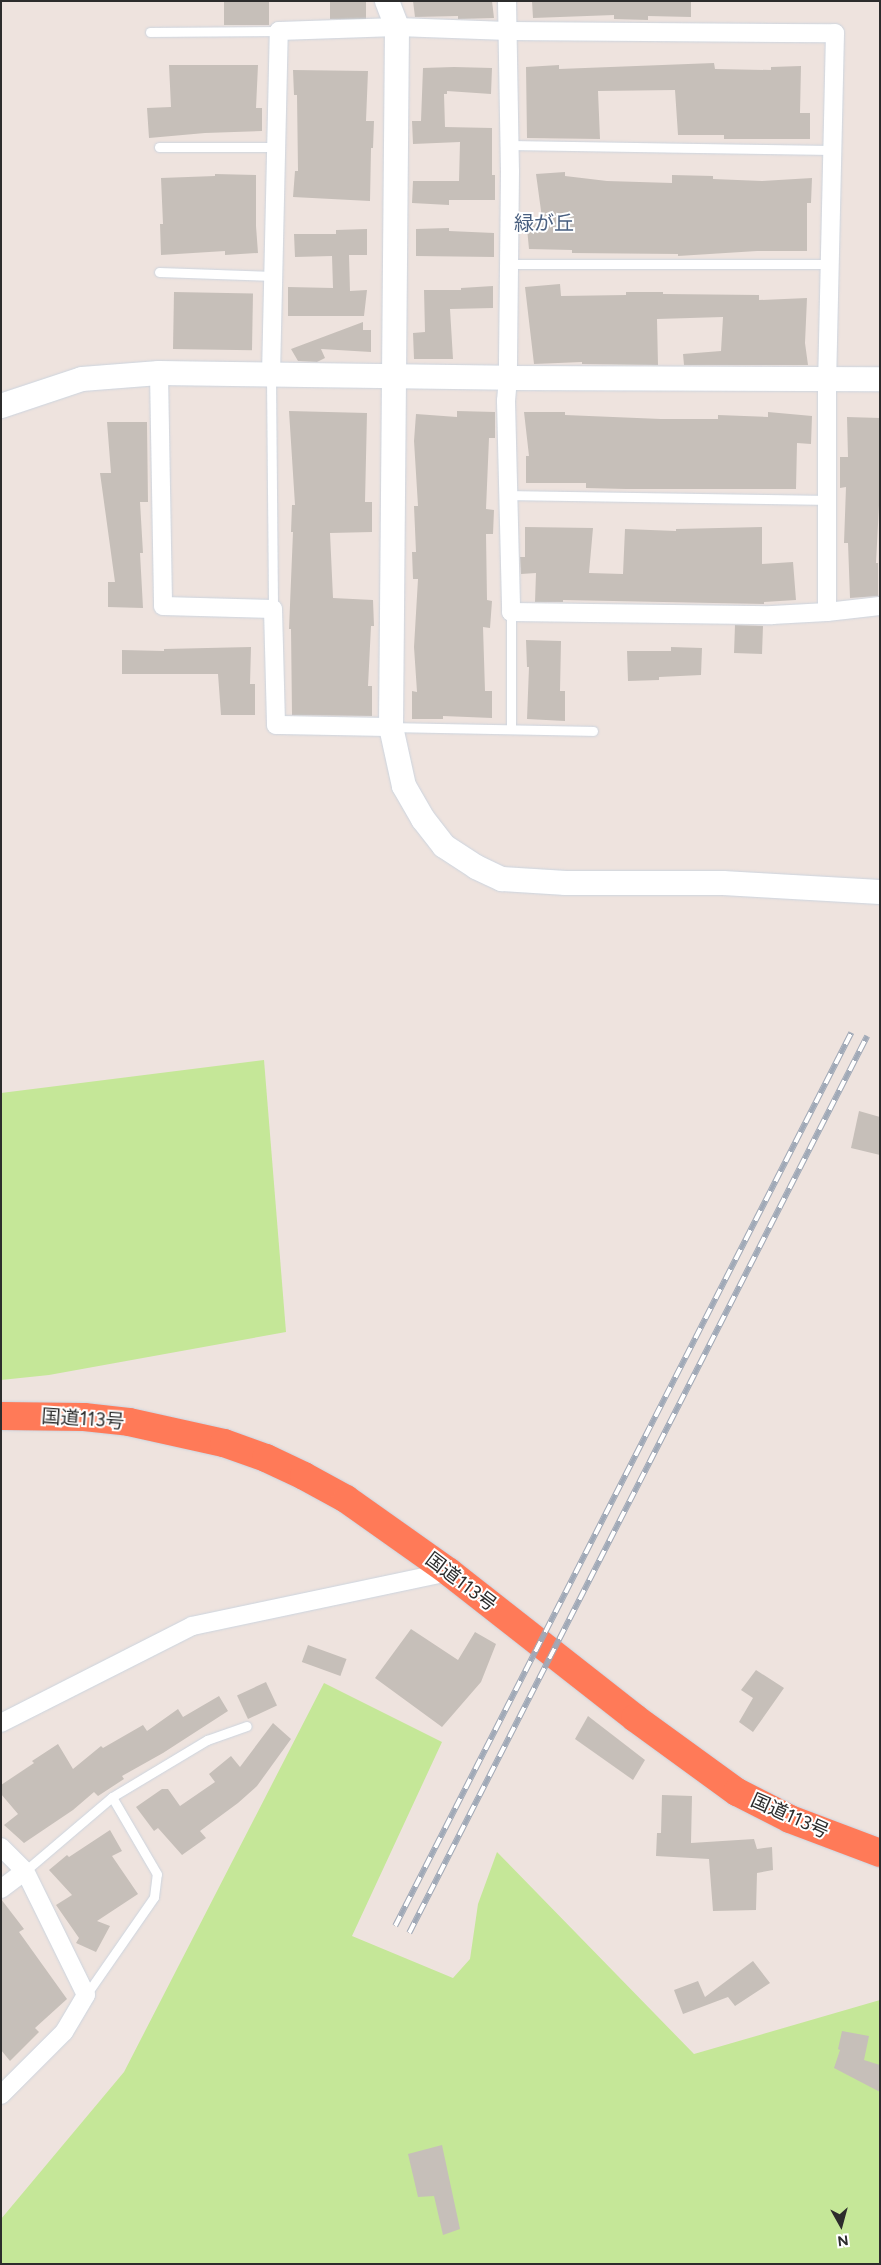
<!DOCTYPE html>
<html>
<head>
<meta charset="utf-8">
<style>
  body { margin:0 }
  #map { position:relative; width:881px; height:2265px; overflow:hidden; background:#eee3de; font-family:Figtree,"Noto Sans JP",sans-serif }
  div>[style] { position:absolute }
  .green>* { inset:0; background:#c5e798 }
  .building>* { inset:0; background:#c6bfb9; transform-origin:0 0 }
  .roads { filter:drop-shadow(0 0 1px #ccd4de) drop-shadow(0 0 1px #ccd4de) }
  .lane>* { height:9px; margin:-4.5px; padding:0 4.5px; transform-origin:4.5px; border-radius:4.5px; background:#fff }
  .street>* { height:18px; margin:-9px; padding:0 9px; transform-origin:9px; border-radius:9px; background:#fff }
  .secondary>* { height:24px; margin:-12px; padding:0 12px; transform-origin:12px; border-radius:12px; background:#fff }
  .highway>* { height:28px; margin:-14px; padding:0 14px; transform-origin:14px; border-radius:14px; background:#ff7a58 }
  .rail>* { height:5.5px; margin-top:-2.75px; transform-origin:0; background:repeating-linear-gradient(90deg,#fff 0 11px,#a0a9b7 0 22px); box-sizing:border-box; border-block:1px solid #a0a9b7 }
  span { translate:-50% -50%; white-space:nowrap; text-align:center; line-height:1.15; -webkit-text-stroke:4px #fff; paint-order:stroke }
  .street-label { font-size:19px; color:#2c2c2c }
  .neighbourhood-label { font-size:20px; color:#4a6080 }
  .frame { position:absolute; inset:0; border:2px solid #2c2c2c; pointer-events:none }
  .north { position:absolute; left:816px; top:2200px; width:50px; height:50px; -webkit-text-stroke:4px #fff; paint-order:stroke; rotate:173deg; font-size:14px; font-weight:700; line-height:20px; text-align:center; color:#2c2c2c }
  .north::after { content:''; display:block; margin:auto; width:18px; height:22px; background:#2c2c2c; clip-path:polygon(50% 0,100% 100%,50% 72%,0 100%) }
</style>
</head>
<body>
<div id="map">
  <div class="green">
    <i style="clip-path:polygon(264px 1060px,286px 1332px,49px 1375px,1px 1380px,1px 1093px)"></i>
    <i style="clip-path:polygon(324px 1683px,442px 1742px,352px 1936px,453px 1978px,470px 1959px,478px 1904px,497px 1852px,694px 2054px,880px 2000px,880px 2264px,1px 2264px,1px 2219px,124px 2072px)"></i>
  </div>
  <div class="building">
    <i style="left:224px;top:1px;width:45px;height:24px"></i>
    <i style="left:330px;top:1px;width:36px;height:18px"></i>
    <i style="clip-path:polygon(413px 1px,492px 1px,494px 18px,458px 19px,458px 16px,415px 17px)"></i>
    <i style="clip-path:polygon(532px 1px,691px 1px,691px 17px,648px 16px,648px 20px,614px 19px,614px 15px,533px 18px)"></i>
    <i style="clip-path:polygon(714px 63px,715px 69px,771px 70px,771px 67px,801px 66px,800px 113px,810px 113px,810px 139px,724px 139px,724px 135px,678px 135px,675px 90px,598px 91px,600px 139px,527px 138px,526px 67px,559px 65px,559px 69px)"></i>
    <i style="clip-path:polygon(169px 65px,258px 65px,256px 108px,262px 108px,262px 131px,205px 133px,149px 138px,147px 108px,171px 107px)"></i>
    <i style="clip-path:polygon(454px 67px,492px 68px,491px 94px,447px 91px,447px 94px,444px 94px,445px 127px,492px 128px,492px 175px,495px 175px,495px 200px,449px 200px,449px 205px,412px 203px,413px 181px,459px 181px,460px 142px,413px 144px,412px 121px,421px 121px,423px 68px)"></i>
    <i style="clip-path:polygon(293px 70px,368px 71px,366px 121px,374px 121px,373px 148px,371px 148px,370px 201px,293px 197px,295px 171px,298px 171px,297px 95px,294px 95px)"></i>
    <i style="clip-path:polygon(565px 172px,565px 176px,607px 181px,672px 183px,672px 175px,713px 176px,713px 179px,762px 181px,812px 178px,811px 203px,807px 203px,807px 251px,757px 251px,678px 256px,678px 254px,572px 253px,572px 250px,529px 249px,526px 218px,542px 218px,536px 174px)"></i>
    <i style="clip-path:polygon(215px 174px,256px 175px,256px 226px,258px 253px,225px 255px,225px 251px,161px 255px,160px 224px,163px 224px,161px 178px,215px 176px)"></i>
    <i style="clip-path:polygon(449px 228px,449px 231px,494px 233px,494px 257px,416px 256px,416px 229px)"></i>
    <i style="clip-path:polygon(367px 229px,367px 255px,349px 255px,350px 291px,367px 290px,364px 316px,288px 316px,288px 287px,333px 288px,332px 256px,295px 257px,294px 234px,336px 234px,336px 230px)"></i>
    <i style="clip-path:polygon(560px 284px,561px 296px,626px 295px,626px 292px,663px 292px,663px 294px,759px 295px,759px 300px,807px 298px,805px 343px,808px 365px,684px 365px,683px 354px,721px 351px,723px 317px,657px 319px,658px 365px,582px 364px,582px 362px,534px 364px,525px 287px)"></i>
    <i style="clip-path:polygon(493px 286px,493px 308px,450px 309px,453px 359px,414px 359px,413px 333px,425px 332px,424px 290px,461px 290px,461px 288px)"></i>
    <i style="left:174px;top:292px;width:79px;height:57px;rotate:1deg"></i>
    <i style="clip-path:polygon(363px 322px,363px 330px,371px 330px,371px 352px,321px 349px,325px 358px,317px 362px,298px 361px,291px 349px)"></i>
    <i style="clip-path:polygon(289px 411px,367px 413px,365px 502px,372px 502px,372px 532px,330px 533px,333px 598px,373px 600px,374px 626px,371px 626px,368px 686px,372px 686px,372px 716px,292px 715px,291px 629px,289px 629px,293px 532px,291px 532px,292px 505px,295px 505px)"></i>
    <i style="clip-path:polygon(457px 411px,495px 412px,495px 438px,489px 438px,486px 509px,494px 510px,493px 534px,486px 534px,487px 600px,492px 601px,490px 628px,483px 627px,485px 691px,492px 691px,492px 718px,443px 716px,443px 719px,412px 719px,412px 691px,417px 692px,414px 647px,418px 579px,413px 579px,412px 552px,416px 552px,414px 506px,418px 506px,414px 441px,416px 414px,457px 417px)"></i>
    <i style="clip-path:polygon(524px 412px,565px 412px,565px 415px,661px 419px,718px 419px,718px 415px,768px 417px,768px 412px,812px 416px,811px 444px,797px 443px,796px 489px,626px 489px,586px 488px,586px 483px,526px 483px,526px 456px,529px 456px)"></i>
    <i style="clip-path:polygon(847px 417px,880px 418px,880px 486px,876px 563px,878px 563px,878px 596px,850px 598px,848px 543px,844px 543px,846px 487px,840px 488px,840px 457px,848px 457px)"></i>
    <i style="clip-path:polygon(107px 422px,147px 422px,148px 502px,140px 502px,143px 553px,140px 553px,143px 608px,108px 607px,108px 582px,115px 582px,100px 473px,111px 473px)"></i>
    <i style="clip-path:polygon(525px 527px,593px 528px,589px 573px,623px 574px,625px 529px,676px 531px,676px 529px,762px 527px,762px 564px,793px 562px,796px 600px,764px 602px,764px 604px,563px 600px,563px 602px,535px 602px,536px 573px,521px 574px,520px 557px,525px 557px)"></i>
    <i style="left:735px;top:625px;width:28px;height:28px;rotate:2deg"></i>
    <i style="clip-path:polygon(526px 640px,561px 641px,560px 691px,565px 691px,565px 721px,527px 719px,529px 667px,527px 667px)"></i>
    <i style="clip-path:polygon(251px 647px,250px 684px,255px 684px,255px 715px,221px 715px,218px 674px,122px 674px,122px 650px,164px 651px,164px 649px)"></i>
    <i style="clip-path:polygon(671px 647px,702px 648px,701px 675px,659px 677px,659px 680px,628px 681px,627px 651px,671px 651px)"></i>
    <i style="clip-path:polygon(859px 1111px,880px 1117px,880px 1155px,851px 1148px)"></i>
    <i style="clip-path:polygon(411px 1629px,458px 1660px,475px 1632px,496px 1644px,481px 1682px,442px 1727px,375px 1678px)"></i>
    <i style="left:308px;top:1645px;width:41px;height:18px;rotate:20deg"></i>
    <i style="clip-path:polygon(756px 1670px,784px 1688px,753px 1732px,739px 1722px,753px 1698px,741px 1690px)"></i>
    <i style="left:266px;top:1682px;width:26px;height:32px;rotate:65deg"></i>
    <i style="clip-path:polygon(219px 1696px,228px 1711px,163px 1753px,122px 1776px,124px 1779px,98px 1796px,94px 1792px,73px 1810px,24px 1843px,4px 1825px,18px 1814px,1px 1794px,1px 1785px,34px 1763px,32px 1761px,58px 1744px,73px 1769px,101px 1746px,103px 1748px,143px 1725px,147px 1731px,178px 1709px,183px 1717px)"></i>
    <i style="clip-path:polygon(588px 1716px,645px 1760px,633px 1780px,575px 1739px)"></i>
    <i style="clip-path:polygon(273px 1723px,291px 1739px,257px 1786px,238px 1803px,200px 1831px,206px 1838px,182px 1855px,158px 1828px,154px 1831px,136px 1807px,162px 1789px,168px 1789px,180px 1806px,215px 1782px,209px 1774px,231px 1756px,240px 1767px)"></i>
    <i style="clip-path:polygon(662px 1795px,692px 1796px,691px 1843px,754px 1839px,757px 1849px,772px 1847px,773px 1870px,757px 1873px,756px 1910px,713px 1911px,709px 1859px,656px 1856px,657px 1833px,661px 1833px)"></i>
    <i style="clip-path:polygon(110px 1830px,122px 1851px,112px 1856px,138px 1894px,97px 1921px,110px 1926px,96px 1952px,76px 1943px,79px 1938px,56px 1905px,72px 1895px,49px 1870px,67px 1855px,69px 1857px)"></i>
    <i style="clip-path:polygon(1px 1899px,24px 1929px,19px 1932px,67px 1999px,35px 2028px,39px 2032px,10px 2061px,1px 2050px)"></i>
    <i style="clip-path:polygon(753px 1961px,770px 1983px,735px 2006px,728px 1997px,683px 2014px,674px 1990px,698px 1981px,705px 1997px)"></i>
    <i style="clip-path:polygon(842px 2031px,869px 2036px,864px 2060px,880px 2065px,880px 2092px,834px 2068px,840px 2050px,838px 2049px)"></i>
    <i style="clip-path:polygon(442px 2145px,460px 2229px,443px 2235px,434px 2196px,418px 2197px,408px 2154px)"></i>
  </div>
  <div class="roads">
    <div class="lane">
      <i style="left:150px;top:32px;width:129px;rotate:-0.4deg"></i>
      <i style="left:509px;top:145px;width:323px;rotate:0.9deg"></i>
      <i style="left:159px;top:147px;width:117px"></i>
      <i style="left:508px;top:264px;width:322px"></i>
      <i style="left:159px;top:272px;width:115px;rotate:2deg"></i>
      <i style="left:271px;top:376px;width:233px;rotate:89.5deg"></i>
      <i style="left:508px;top:495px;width:319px;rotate:0.9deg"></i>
      <i style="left:392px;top:727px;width:201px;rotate:1.1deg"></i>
      <i style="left:511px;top:729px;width:117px;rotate:-90deg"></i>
      <i style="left:25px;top:1871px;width:114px;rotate:-40.4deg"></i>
      <i style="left:112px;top:1797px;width:111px;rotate:-31deg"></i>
      <i style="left:207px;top:1740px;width:42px;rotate:-19.3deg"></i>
      <i style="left:86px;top:1995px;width:119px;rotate:-55.2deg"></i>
      <i style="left:154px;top:1897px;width:23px;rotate:-83deg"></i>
      <i style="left:157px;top:1874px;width:89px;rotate:-120.3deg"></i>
    </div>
    <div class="street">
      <i style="left:507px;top:1px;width:170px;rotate:89deg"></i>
      <i style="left:510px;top:171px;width:207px;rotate:90.6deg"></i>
      <i style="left:508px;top:378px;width:23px;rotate:95deg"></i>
      <i style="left:506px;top:401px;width:211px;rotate:88.6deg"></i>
      <i style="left:511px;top:612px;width:261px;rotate:0.7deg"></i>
      <i style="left:772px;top:615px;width:55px;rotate:-3.1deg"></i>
      <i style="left:827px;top:612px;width:53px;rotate:-6.5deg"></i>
      <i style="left:159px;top:373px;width:233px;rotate:89deg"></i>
      <i style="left:163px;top:606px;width:110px;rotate:1.6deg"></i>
      <i style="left:273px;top:609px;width:116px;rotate:88.5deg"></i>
      <i style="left:276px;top:725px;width:115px;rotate:1deg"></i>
      <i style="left:271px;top:375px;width:344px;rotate:-88.7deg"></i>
      <i style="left:279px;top:31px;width:118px;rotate:-1.9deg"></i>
      <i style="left:397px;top:27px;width:111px;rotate:2.1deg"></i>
      <i style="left:508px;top:31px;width:327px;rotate:0.4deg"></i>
      <i style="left:835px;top:33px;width:346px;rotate:91.3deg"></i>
      <i style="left:827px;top:379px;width:233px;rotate:90deg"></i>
      <i style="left:1px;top:1723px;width:214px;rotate:-26.9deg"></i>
      <i style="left:192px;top:1626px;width:263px;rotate:-11.9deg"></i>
      <i style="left:1px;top:1847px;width:34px;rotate:45deg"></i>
      <i style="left:25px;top:1871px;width:138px;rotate:63.8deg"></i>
      <i style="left:86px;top:1995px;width:43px;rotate:120.7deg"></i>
      <i style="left:64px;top:2032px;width:89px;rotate:135deg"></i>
      <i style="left:1px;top:1889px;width:30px;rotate:-37deg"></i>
    </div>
    <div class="secondary">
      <i style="left:387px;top:1px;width:28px;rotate:69deg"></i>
      <i style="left:397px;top:27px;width:700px;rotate:90.49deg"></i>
      <i style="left:391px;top:727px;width:60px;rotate:77.6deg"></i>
      <i style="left:404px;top:786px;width:38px;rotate:60deg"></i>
      <i style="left:423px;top:819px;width:34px;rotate:52deg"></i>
      <i style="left:444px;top:846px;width:38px;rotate:33deg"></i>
      <i style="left:476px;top:867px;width:29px;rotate:25deg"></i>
      <i style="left:502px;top:879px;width:64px;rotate:3.6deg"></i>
      <i style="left:566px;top:883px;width:157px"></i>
      <i style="left:723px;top:883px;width:157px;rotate:3.3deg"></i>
      <i style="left:1px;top:406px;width:85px;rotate:-18.4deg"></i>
      <i style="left:82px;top:379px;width:77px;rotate:-4.5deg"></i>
      <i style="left:159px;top:373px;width:349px;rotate:0.8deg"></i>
      <i style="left:508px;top:378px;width:372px;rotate:0.2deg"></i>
    </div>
    <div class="highway">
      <i style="left:1px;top:1416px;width:83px;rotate:0.7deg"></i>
      <i style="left:84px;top:1417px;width:45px;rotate:6.3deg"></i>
      <i style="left:129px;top:1422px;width:97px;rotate:12.5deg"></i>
      <i style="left:224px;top:1443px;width:45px;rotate:19.7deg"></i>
      <i style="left:266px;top:1458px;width:42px;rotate:25.3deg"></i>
      <i style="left:304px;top:1476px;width:48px;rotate:28.7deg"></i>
      <i style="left:346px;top:1499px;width:126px;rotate:35.3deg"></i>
      <i style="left:449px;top:1572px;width:236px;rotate:38.1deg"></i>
      <i style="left:635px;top:1718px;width:126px;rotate:36deg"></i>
      <i style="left:737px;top:1792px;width:59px;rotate:27deg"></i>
      <i style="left:790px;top:1819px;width:96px;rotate:20.7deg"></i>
    </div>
  </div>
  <div class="rail">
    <i style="left:395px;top:1926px;width:1003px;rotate:-62.95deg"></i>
    <i style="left:409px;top:1933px;width:1007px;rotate:-62.95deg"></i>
  </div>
  <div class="street-label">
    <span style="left:83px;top:1419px;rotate:4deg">国道113号</span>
    <span style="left:461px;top:1582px;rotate:37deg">国道113号</span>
    <span style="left:790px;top:1816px;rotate:24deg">国道113号</span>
  </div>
  <div class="neighbourhood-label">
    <span style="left:544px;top:223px">緑が丘</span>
  </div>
  <div class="frame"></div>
  <div class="north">N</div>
</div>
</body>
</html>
